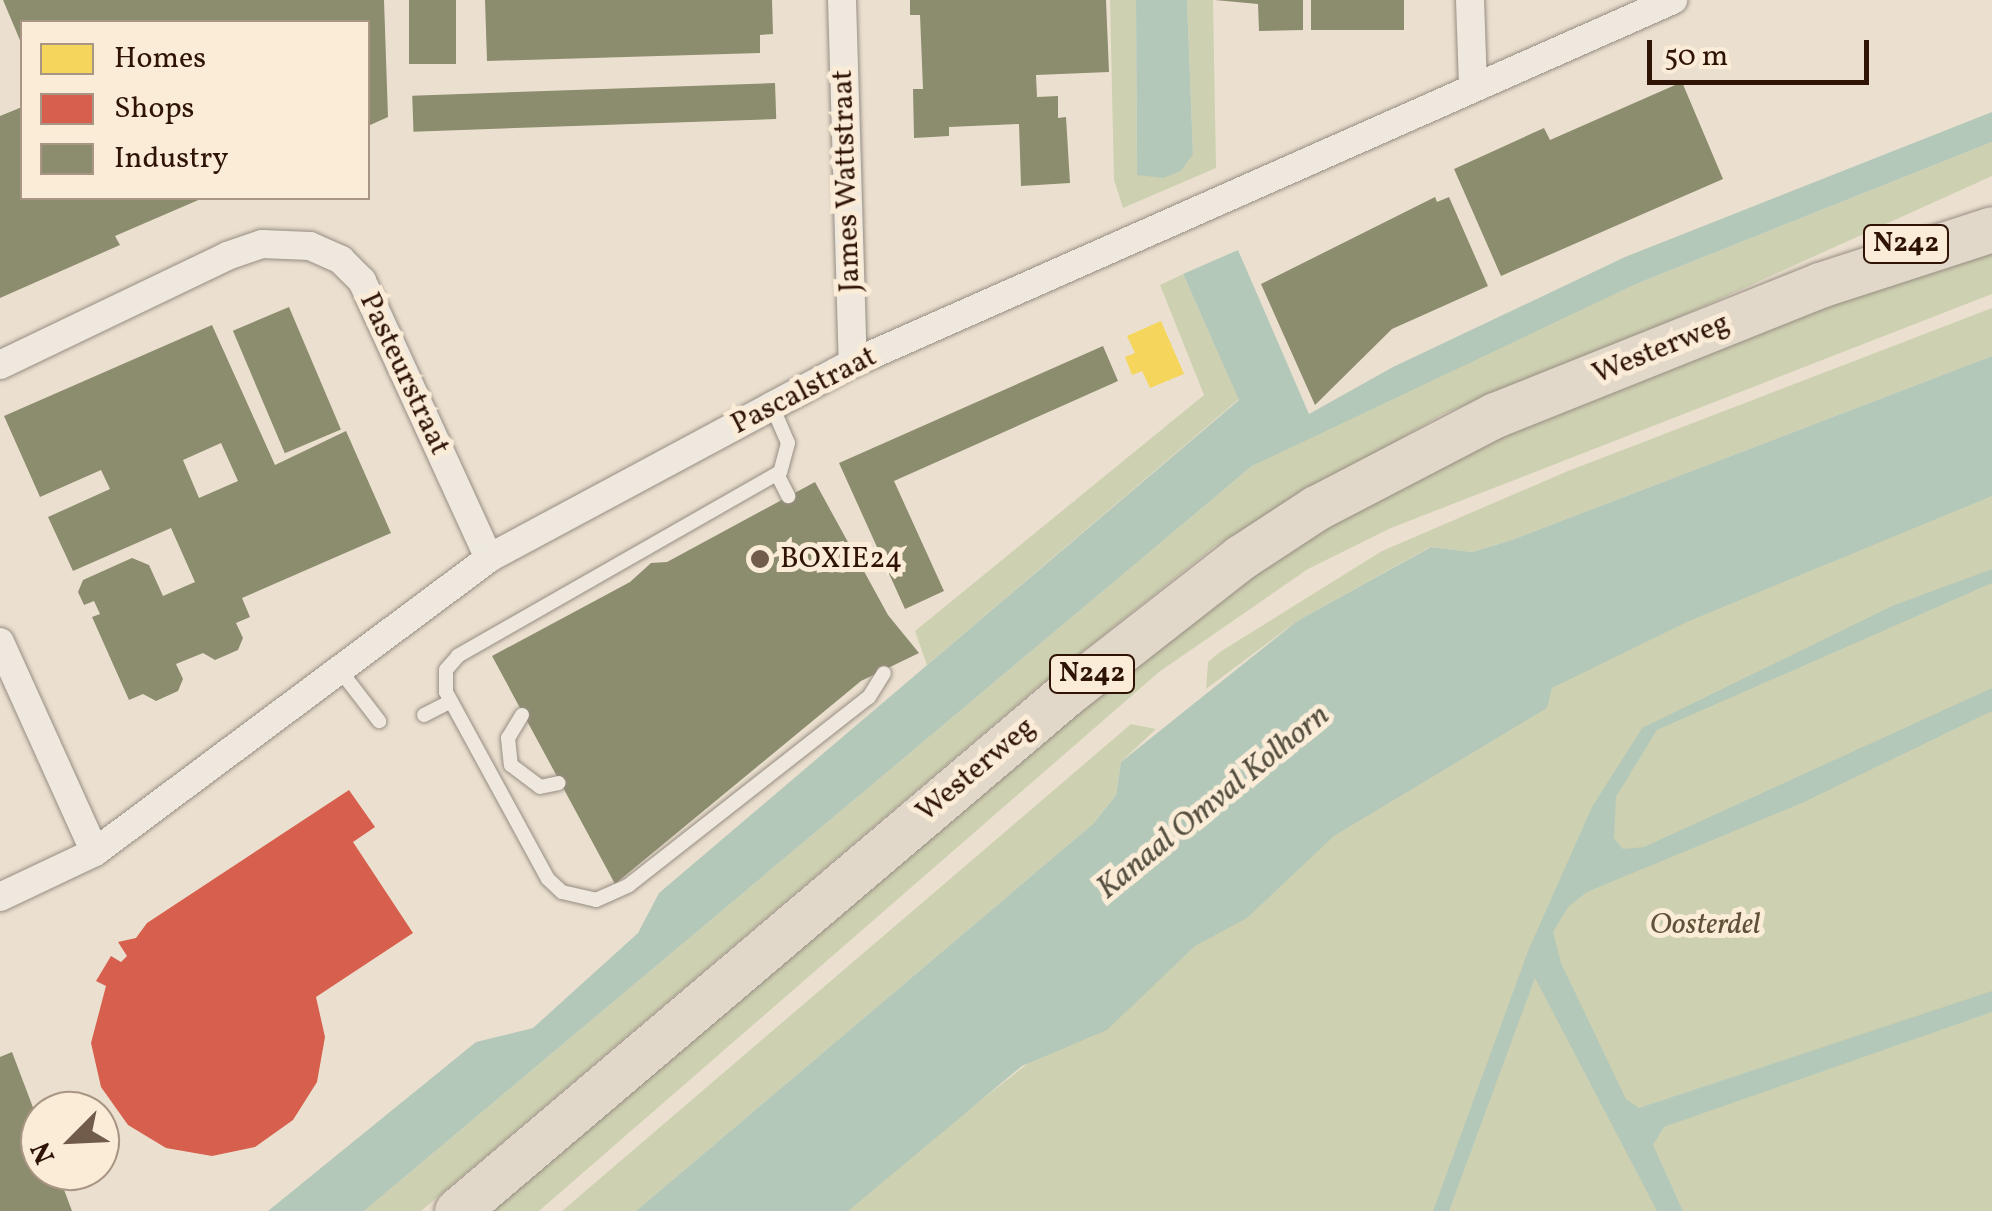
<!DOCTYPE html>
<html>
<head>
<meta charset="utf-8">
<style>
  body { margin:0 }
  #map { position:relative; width:1992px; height:1211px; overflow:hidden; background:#ebe0cf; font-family:Vollkorn,serif }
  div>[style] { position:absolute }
  .green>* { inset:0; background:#ced1b1 }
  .water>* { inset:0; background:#b4c8b9 }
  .homes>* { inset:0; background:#f6d55c }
  .shops>* { inset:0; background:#d6604d }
  .industry>* { inset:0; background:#8c8c6e; transform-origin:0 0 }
  .roads { filter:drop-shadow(0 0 2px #978d82) drop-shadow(0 0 2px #978d82) }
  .service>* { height:14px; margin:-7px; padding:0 7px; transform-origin:7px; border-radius:7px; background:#eee8df }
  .minor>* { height:28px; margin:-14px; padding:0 14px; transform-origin:14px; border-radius:14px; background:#eee8df }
  .primary>* { height:45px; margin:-22.5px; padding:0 22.5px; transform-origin:22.5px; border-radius:22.5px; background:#e2d8ca }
  .dots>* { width:28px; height:28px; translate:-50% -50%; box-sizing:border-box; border:5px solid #faecd7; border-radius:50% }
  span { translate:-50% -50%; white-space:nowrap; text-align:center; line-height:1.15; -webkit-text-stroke:10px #faecd7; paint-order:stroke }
  .shield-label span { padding:2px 8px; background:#faecd7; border:2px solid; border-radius:8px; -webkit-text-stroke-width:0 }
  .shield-label { font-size:28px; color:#2f1304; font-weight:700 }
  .street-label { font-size:30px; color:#2f1304 }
  .poi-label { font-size:30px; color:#2f1304 }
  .left { translate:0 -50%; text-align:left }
  .park-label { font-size:30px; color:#5f5138; font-style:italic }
  .water-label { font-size:32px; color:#564f40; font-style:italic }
  .legend { position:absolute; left:20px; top:20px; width:350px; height:180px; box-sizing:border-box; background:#faecd7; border:2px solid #a99583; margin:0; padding:12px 18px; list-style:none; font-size:30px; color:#2f1304 }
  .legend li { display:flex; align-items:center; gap:20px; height:50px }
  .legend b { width:50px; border:2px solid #a99583 }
  .north { position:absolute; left:20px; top:1091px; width:100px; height:100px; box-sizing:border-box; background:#faecd7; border:2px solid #a99583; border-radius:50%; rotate:246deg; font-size:28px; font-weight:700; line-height:40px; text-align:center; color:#2f1304 }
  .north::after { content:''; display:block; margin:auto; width:35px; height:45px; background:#715b4b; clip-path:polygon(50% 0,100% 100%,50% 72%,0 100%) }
  .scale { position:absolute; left:1647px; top:40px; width:222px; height:45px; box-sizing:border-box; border:5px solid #2f1304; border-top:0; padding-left:12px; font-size:30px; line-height:35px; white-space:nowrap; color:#2f1304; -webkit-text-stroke:8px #faecd7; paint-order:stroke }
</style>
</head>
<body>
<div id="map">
  <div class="green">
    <i style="clip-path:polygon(1110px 0,1136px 0,1137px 175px,1193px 154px,1187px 0,1213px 0,1216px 168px,1123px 208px,1114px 180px)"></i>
    <i style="clip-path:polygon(1992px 142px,1992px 176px,1660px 326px,1443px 414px,1215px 546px,1033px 691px,421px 1211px,364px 1211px,1252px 466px,1315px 430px,1636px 284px)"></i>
    <i style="clip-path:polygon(1992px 244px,1992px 294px,1391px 528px,1308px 569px,1159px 672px,539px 1211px,480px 1211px,1176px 626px,1348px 506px,1566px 405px)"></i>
    <i style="clip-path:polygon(1183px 274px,1239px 399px,927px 665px,915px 631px,1204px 395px,1160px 285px)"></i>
    <i style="clip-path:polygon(1992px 308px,1992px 356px,1509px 541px,1472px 552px,1430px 547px,1297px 621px,1206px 689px,1208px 662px,1220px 652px,1382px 551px,1568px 471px)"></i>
    <i style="clip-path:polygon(1992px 483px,1992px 1211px,839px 1211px,1365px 800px,1655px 618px)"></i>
    <i style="clip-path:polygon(1131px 724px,1156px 729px,1121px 762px,1116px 795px,1094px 823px,636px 1211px,562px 1211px)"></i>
  </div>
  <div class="water">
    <i style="clip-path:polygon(1136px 0,1187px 0,1193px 154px,1181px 171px,1163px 178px,1137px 175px)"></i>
    <i style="clip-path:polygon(1992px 112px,1992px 142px,1636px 284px,1252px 466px,364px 1211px,268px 1211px,476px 1042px,533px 1028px,638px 933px,659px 893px,1239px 400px,1183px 274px,1238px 250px,1309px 414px,1393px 367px,1625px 257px)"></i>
    <i style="clip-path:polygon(1992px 356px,1992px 496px,1689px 621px,1552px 688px,1547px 708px,1334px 836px,1247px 918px,1195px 946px,1107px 1030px,1022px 1066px,848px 1211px,636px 1211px,1094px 823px,1116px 795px,1121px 762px,1297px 621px,1431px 547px,1472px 552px,1509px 541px)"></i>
    <i style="clip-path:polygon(1992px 569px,1992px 583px,1657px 730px,1616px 797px,1614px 838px,1623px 849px,1644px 847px,1992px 688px,1992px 711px,1802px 803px,1587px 892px,1569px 906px,1553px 932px,1561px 963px,1626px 1099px,1639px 1108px,1992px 991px,1992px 1012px,1664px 1127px,1653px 1145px,1683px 1211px,1657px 1211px,1535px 978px,1449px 1211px,1433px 1211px,1528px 951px,1592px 807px,1642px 728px,1892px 606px)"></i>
  </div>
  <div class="homes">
    <i style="clip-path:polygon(1161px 321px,1184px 374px,1150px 388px,1142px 371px,1132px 375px,1125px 357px,1135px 353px,1127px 336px)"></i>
  </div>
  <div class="shops">
    <i style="clip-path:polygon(349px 790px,375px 827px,353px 842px,413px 933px,316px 997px,325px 1037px,317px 1082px,293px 1120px,255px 1147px,212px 1156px,166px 1148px,128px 1125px,101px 1087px,91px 1043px,106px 986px,96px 981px,111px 956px,121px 962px,127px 956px,118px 942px,136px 938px,147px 923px)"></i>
  </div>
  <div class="industry">
    <i style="clip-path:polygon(3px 0,384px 0,388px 117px,368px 126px,368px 22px,22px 22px,22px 45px)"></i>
    <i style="left:409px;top:0;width:47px;height:64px"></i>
    <i style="clip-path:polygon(485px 0,772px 0,773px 34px,760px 35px,760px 53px,487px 61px)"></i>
    <i style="clip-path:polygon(910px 0,1106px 0,1109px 72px,1036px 75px,1037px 97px,1058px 96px,1058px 118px,1066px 117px,1070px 183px,1021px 186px,1019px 124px,949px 127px,949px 136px,914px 138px,913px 89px,923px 89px,920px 15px,910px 15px)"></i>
    <i style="clip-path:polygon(1215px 0,1303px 0,1303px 30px,1259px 31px,1258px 4px)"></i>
    <i style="left:1311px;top:0;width:93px;height:30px"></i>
    <i style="clip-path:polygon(1682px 82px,1723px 179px,1501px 276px,1454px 169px,1544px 128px,1550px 140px)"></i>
    <i style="left:775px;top:83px;width:36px;height:363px;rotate:88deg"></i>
    <i style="clip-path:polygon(22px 107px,22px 198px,203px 198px,115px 236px,120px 245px,0 298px,0 116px)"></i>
    <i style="clip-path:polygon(1435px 197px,1437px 202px,1449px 197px,1488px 286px,1392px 329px,1315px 405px,1261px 284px)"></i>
    <i style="left:289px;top:307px;width:133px;height:61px;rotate:67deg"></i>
    <i style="clip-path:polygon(evenodd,212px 325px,275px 465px,346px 431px,391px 533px,242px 598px,250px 617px,236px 623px,243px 638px,238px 650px,215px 660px,203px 653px,176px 664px,183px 679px,178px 691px,156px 701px,143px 694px,129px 700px,92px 617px,100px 614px,94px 601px,84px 605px,78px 592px,83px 580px,132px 558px,149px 565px,163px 596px,195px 582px,171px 528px,73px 571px,48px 517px,110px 489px,101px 470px,40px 497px,4px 416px,212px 325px,221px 443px,238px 481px,199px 498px,183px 460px,221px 443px)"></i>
    <i style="clip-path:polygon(1103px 346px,1118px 381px,894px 481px,944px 591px,905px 609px,839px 463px)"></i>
    <i style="clip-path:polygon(815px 482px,888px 615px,919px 653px,861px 681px,615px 884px,492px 656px,630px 582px,651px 563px,667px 562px)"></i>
    <i style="clip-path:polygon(12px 1052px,40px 1126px,40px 1171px,57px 1171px,72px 1211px,0 1211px,0 1057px)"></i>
  </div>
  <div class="roads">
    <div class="service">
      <i style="left:772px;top:406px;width:40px;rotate:66.6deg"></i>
      <i style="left:788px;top:443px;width:30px;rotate:105deg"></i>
      <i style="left:780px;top:472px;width:371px;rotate:150.3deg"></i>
      <i style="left:458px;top:656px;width:18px;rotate:131deg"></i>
      <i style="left:446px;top:670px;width:22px;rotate:90deg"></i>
      <i style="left:446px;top:692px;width:213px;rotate:61.4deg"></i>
      <i style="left:548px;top:879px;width:19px;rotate:43deg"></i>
      <i style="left:562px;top:892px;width:35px;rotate:13deg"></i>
      <i style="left:596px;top:900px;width:36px;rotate:-24deg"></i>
      <i style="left:629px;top:885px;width:305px;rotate:-38.1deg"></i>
      <i style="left:869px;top:697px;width:28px;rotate:-58deg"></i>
      <i style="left:777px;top:474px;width:25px;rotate:63deg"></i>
      <i style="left:339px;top:669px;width:66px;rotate:52.4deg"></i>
      <i style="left:424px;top:715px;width:30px;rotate:-27deg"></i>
      <i style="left:522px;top:715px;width:27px;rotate:121deg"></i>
      <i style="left:508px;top:738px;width:27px;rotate:84deg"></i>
      <i style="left:511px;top:765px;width:36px;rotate:37deg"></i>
      <i style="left:540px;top:787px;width:19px;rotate:-12deg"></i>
    </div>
    <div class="minor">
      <i style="left:842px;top:0;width:363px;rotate:88.3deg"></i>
      <i style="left:1470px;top:0;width:87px;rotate:88deg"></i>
      <i style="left:0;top:365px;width:252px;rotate:-25.6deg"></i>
      <i style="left:227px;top:256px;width:37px;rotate:-19deg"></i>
      <i style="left:262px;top:244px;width:48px;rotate:2.4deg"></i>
      <i style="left:310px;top:246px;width:34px;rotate:24deg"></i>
      <i style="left:341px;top:260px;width:30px;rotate:45deg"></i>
      <i style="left:362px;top:281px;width:305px;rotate:65.4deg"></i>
      <i style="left:0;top:642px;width:230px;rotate:65.7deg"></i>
      <i style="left:0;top:897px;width:105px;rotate:-25.3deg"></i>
      <i style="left:95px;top:852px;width:492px;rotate:-36.7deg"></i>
      <i style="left:489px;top:558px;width:321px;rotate:-28.2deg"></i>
      <i style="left:772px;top:406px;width:92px;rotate:-28deg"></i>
      <i style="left:853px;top:363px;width:897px;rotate:-23.88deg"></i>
    </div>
    <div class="primary">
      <i style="left:457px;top:1211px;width:800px;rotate:-40.34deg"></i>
      <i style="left:1067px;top:693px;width:221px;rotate:-38deg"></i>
      <i style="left:1241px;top:557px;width:90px;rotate:-33.2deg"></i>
      <i style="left:1316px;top:508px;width:202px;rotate:-27.5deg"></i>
      <i style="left:1495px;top:415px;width:350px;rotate:-21.8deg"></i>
      <i style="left:1820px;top:285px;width:181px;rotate:-18deg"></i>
    </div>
  </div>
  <div class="dots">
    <i style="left:760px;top:559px;background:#715b4b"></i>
  </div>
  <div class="shield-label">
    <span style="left:1906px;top:244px">N242</span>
    <span style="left:1092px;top:674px">N242</span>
  </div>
  <div class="street-label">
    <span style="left:847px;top:181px;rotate:-92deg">James Wattstraat</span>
    <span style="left:1661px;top:349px;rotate:-22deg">Westerweg</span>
    <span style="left:404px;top:374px;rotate:65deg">Pasteurstraat</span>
    <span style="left:804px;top:391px;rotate:-27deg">Pascalstraat</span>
    <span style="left:976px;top:770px;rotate:-40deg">Westerweg</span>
  </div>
  <div class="poi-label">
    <span class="left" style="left:780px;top:559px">BOXIE24</span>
  </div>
  <div class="park-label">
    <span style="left:1705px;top:925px">Oosterdel</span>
  </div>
  <div class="water-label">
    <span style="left:1214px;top:803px;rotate:-39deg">Kanaal Omval Kolhorn</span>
  </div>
  <ul class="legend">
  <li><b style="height:28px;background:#f6d55c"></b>Homes</li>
  <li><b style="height:28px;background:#d6604d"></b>Shops</li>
  <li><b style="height:28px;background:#8c8c6e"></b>Industry</li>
  </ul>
  <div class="north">N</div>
  <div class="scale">50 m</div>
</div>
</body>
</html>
